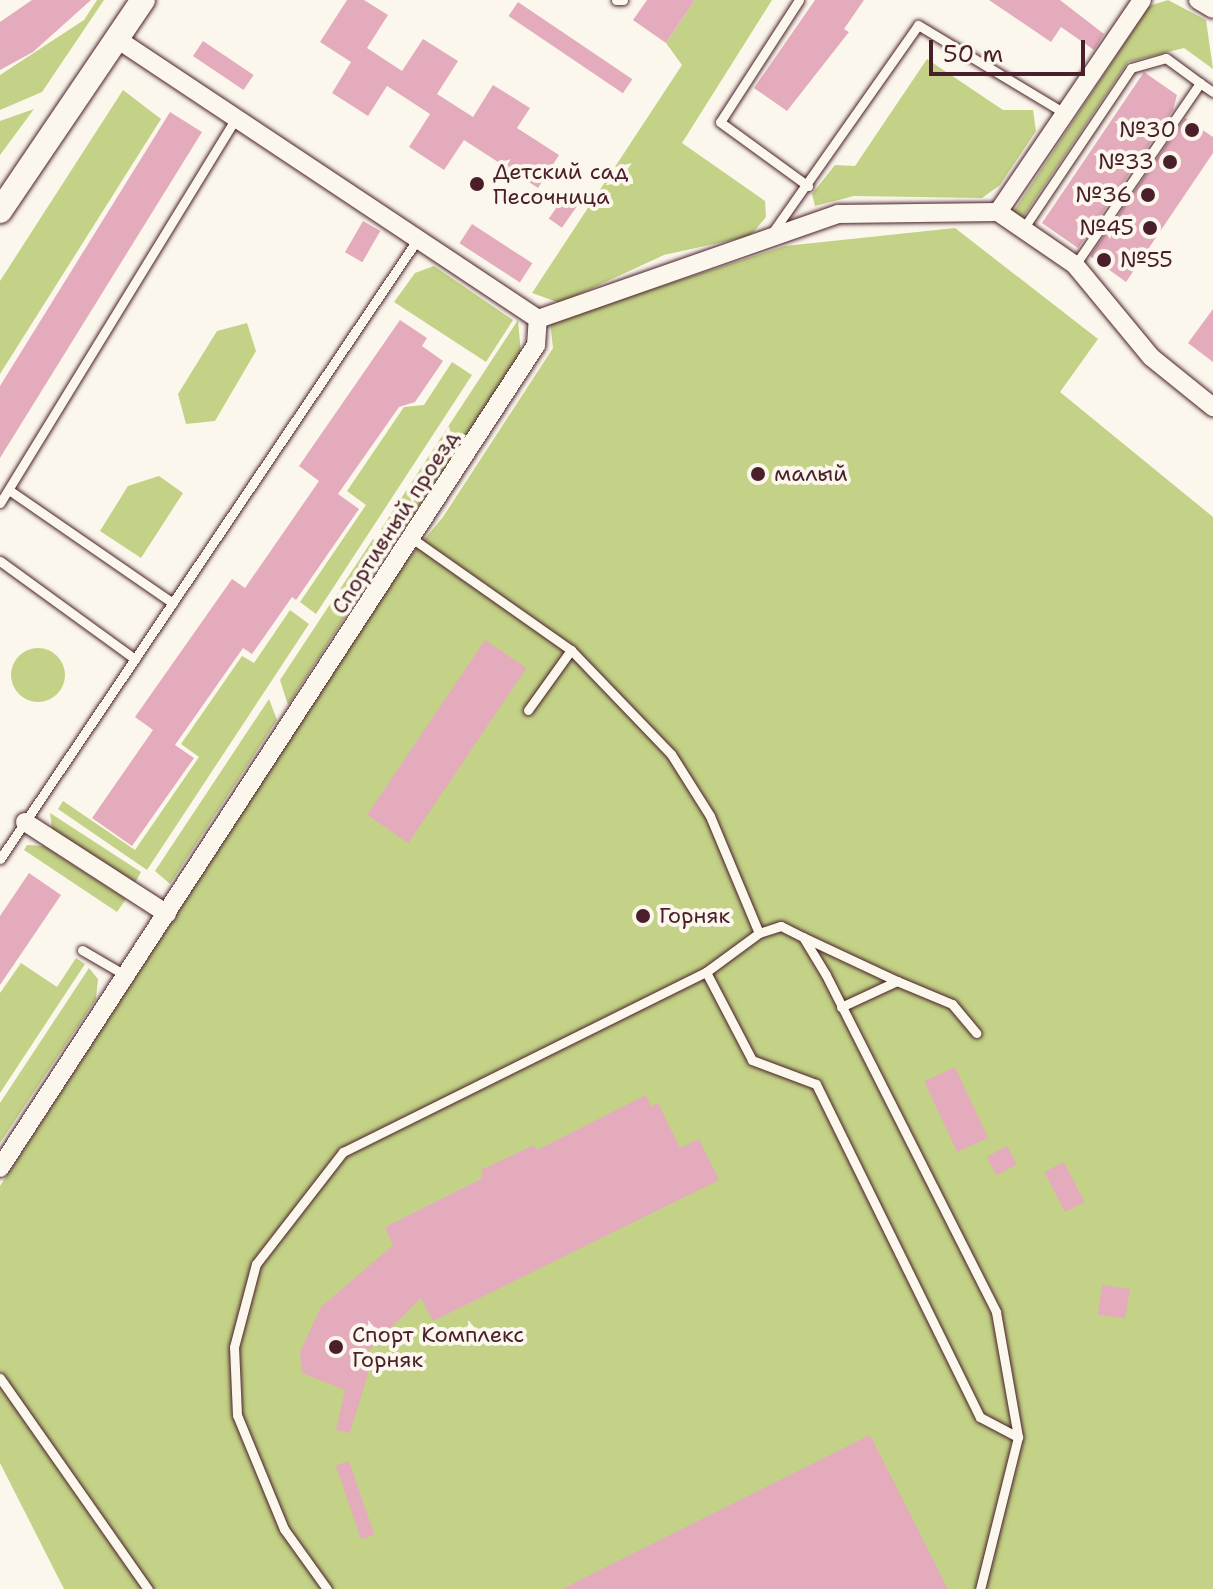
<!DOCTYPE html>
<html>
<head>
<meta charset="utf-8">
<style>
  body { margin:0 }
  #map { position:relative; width:1213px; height:1589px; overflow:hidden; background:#fbf7ec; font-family:"Shantell Sans",sans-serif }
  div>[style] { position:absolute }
  .green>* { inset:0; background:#c3d286 }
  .round { border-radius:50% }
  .building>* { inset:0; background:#e4abbc; transform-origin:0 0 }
  .roads { filter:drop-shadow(0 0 2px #4a1f2b) drop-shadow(0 0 2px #4a1f2b) }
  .lane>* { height:9px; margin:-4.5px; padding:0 4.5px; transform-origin:4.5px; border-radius:4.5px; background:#fbf7ec }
  .street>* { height:18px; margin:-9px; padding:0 9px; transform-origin:9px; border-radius:9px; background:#fbf7ec }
  .secondary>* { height:24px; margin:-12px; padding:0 12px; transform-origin:12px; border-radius:12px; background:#fbf7ec }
  .dots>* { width:22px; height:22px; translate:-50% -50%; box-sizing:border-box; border:4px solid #fbf7ec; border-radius:50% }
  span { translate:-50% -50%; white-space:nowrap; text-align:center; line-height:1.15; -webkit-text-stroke:8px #fbf7ec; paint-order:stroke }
  .poi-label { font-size:22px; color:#4a1f2b }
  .right { translate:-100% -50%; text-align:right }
  .left { translate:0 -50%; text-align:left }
  .street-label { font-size:22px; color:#4a1f2b }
  .scale { position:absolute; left:929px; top:40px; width:156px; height:36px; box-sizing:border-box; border:4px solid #4a1f2b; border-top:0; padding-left:10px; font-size:24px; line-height:28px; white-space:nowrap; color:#4a1f2b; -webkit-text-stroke:6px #fbf7ec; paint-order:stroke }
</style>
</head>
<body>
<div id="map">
  <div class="green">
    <i style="clip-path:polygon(97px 0,104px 0,42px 92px,0 110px,0 75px,84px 20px)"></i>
    <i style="clip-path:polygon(695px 0,772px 0,682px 143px,765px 201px,766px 217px,750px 236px,664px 255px,560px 303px,532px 293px,682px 65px,666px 43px)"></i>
    <i style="clip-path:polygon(1168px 0,1206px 20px,1213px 69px,1184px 48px,1128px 62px,1023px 217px,1012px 214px,1149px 6px)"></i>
    <i style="clip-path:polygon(927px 59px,1003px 110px,1033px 110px,1036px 131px,1000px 185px,982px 198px,854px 196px,815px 206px,812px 194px,835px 165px,855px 166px)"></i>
    <i style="clip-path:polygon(123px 90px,161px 119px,0 374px,0 281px)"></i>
    <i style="clip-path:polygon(34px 109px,0 155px,0 121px)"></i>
    <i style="clip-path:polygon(955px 228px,1098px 339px,1060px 392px,1213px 517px,1213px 1589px,64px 1589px,0 1463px,0 1186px,402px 566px,443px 517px,553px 348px,550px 322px,785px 246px)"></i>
    <i style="clip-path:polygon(434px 266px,513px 320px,486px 362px,394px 302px,415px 273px)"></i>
    <i style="clip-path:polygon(518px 320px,521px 354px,396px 541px,381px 529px)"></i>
    <i style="clip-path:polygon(247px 323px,256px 351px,215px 421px,186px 424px,178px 394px,217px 331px)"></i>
    <i style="clip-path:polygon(452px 362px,472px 375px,316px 614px,300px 602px,366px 505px,347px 491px,404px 407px,424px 405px)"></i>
    <i style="clip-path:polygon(159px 476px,183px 493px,141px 558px,100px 531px,128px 486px)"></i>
    <i style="clip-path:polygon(373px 539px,389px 549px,288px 705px,280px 680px)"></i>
    <i style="clip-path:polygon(290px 610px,309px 624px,147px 870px,58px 809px,63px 801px,135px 850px,199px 757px,181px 744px,242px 656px,254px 663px)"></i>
    <i class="round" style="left:11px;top:648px;width:54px;height:54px"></i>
    <i style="clip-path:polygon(269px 699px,277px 720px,170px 884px,155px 871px)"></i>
    <i style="clip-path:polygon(50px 813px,141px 872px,133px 886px,53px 835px)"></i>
    <i style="clip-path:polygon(27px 845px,44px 846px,126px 899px,117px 912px,24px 850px)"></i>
    <i style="clip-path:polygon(76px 958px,85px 964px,0 1093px,0 993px,21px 963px,57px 987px)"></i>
    <i style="clip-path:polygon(89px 968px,98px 979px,96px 999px,0 1143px,0 1103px)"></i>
  </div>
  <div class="building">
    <i style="clip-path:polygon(32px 0,91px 0,33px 52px,0 70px,0 22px)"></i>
    <i style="clip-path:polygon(347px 0,364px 0,388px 15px,367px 48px,402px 71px,423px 39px,458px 61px,437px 94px,473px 117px,493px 85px,530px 108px,517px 128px,559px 155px,538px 188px,464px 140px,444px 170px,409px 147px,430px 114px,387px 86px,368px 116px,332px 93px,351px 62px,320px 42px)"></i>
    <i style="clip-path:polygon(647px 0,695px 0,666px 43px,633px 20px)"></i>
    <i style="clip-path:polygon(815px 0,864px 0,844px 29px,849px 32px,787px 111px,754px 88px)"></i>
    <i style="clip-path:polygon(989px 0,1060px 0,1104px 34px,1094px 50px,1061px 27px,1051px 42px)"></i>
    <i style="left:518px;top:2px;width:138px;height:17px;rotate:34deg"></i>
    <i style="left:203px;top:41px;width:61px;height:18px;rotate:34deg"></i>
    <i style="clip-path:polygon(1144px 72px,1177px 95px,1173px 110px,1078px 248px,1042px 223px)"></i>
    <i style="clip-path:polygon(170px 112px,202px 132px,0 458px,0 386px)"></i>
    <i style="clip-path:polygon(1185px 118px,1213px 137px,1213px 153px,1126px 282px,1090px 256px)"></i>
    <i style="left:566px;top:194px;width:16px;height:30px;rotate:35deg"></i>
    <i style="left:363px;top:221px;width:20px;height:36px;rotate:30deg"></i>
    <i style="left:472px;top:224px;width:72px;height:23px;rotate:33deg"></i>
    <i style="clip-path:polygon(1213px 309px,1213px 362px,1188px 343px)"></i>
    <i style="clip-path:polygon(400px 320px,427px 338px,422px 346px,443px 361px,415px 402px,399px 407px,338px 494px,359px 509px,296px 600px,292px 597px,252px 654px,243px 648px,175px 745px,194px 758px,132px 846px,92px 818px,153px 730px,135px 717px,232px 579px,245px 588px,319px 481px,299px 466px)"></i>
    <i style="left:485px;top:640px;width:50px;height:211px;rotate:34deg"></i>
    <i style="clip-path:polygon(29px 873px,61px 895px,0 985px,0 916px)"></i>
    <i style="left:955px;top:1067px;width:78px;height:34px;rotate:65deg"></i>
    <i style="clip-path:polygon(646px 1095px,651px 1107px,658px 1103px,680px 1148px,699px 1139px,719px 1180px,433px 1321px,421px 1298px,358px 1361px,370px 1367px,350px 1433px,336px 1430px,345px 1390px,302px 1373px,300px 1352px,321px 1307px,393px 1245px,385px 1227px,483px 1178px,481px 1170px,534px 1145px,537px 1150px)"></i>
    <i style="left:1007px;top:1146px;width:21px;height:23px;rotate:62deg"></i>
    <i style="left:1064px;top:1162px;width:45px;height:22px;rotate:63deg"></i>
    <i style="left:1102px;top:1285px;width:28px;height:30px;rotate:8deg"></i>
    <i style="clip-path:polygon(870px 1435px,948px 1589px,562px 1589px)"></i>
    <i style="left:349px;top:1461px;width:78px;height:14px;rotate:71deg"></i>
  </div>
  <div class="roads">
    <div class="lane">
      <i style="left:616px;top:0;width:7px"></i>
      <i style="left:799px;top:0;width:145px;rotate:122.9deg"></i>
      <i style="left:720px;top:122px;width:109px;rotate:36deg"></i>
      <i style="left:1023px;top:229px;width:194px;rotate:-56.1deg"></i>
      <i style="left:1131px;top:68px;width:36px;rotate:-16deg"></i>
      <i style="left:1166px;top:58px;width:42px;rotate:36.3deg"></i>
      <i style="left:772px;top:233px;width:254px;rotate:-54.9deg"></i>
      <i style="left:918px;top:25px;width:169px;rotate:31deg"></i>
      <i style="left:1075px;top:265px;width:221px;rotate:-55.5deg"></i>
      <i style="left:1200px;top:83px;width:16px;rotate:35deg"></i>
      <i style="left:9px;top:490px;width:199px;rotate:34.6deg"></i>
      <i style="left:0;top:503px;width:450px;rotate:-58.5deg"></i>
      <i style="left:413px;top:539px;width:193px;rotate:35.1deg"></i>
      <i style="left:571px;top:650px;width:144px;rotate:46.1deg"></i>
      <i style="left:671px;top:754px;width:73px;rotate:57.8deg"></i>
      <i style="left:710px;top:816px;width:127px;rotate:67.3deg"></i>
      <i style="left:0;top:561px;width:167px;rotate:36deg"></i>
      <i style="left:528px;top:710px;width:74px;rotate:-54.4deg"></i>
      <i style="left:0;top:859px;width:746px;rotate:-56.03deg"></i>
      <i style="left:803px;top:937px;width:104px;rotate:25.1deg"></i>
      <i style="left:82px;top:950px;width:50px;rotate:30.2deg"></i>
      <i style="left:706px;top:972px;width:99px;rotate:62.4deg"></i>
      <i style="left:752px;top:1060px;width:68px;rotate:20.6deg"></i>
      <i style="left:816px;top:1084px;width:371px;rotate:63.8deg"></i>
      <i style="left:980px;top:1417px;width:43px;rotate:27.8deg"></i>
      <i style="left:841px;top:1007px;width:62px;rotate:-24.9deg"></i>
      <i style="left:897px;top:981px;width:60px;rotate:22.7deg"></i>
      <i style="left:952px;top:1004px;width:38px;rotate:50deg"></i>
      <i style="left:0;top:1378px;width:258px;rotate:55deg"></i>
      <i style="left:327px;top:1589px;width:74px;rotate:-125.6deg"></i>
      <i style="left:284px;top:1529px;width:123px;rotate:-112.4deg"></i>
      <i style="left:237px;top:1415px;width:68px;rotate:-92.5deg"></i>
      <i style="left:234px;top:1347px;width:86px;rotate:-75.2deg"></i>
      <i style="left:256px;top:1264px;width:142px;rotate:-52.2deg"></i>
      <i style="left:343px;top:1152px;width:405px;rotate:-26.4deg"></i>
      <i style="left:706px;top:972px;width:66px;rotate:-36.3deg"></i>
      <i style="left:759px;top:933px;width:23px;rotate:-18deg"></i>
      <i style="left:781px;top:926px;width:25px;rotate:27deg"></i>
      <i style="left:803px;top:937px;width:44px;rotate:58.8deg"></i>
      <i style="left:826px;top:975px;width:377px;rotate:63.2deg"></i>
      <i style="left:996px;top:1312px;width:127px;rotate:80deg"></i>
      <i style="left:1018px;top:1437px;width:157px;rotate:104deg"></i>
    </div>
    <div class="street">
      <i style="left:1198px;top:0;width:17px;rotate:31deg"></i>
      <i style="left:998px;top:212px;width:256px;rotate:-55.8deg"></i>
      <i style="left:538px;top:319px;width:318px;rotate:-19.3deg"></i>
      <i style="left:838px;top:214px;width:160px;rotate:-0.7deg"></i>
      <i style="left:998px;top:212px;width:93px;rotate:34.5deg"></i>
      <i style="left:1075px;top:265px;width:119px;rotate:50.4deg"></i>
      <i style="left:1151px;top:357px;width:80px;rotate:38.9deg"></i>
      <i style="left:25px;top:822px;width:169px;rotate:32.9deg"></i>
      <i style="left:0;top:1168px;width:982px;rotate:-56.92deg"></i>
      <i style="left:536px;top:345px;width:26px;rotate:-86deg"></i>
      <i style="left:538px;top:319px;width:506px;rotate:-146.37deg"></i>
    </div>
    <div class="secondary">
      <i style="left:0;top:211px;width:255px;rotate:-55.9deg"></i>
    </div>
  </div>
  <div class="dots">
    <i style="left:1192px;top:130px;background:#4a1f2b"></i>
    <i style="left:1170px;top:162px;background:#4a1f2b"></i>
    <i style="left:477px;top:184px;background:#4a1f2b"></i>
    <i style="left:1148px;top:195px;background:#4a1f2b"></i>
    <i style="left:1150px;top:228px;background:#4a1f2b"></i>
    <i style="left:1104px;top:260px;background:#4a1f2b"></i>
    <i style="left:758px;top:474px;background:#4a1f2b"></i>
    <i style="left:643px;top:916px;background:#4a1f2b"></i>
    <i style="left:336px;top:1347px;background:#4a1f2b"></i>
  </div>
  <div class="poi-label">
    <span class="right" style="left:1176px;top:130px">№30</span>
    <span class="right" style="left:1154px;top:162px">№33</span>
    <span class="left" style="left:493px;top:184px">Детский сад<br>Песочница</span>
    <span class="right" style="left:1132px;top:195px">№36</span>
    <span class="right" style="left:1134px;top:228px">№45</span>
    <span class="left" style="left:1120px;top:260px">№55</span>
    <span class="left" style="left:774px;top:474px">малый</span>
    <span class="left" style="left:659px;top:916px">Горняк</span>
    <span class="left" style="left:352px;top:1347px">Спорт Комплекс<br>Горняк</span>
  </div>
  <div class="street-label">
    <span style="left:395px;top:522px;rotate:-57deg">Спортивный проезд</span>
  </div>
  <div class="scale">50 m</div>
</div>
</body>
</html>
